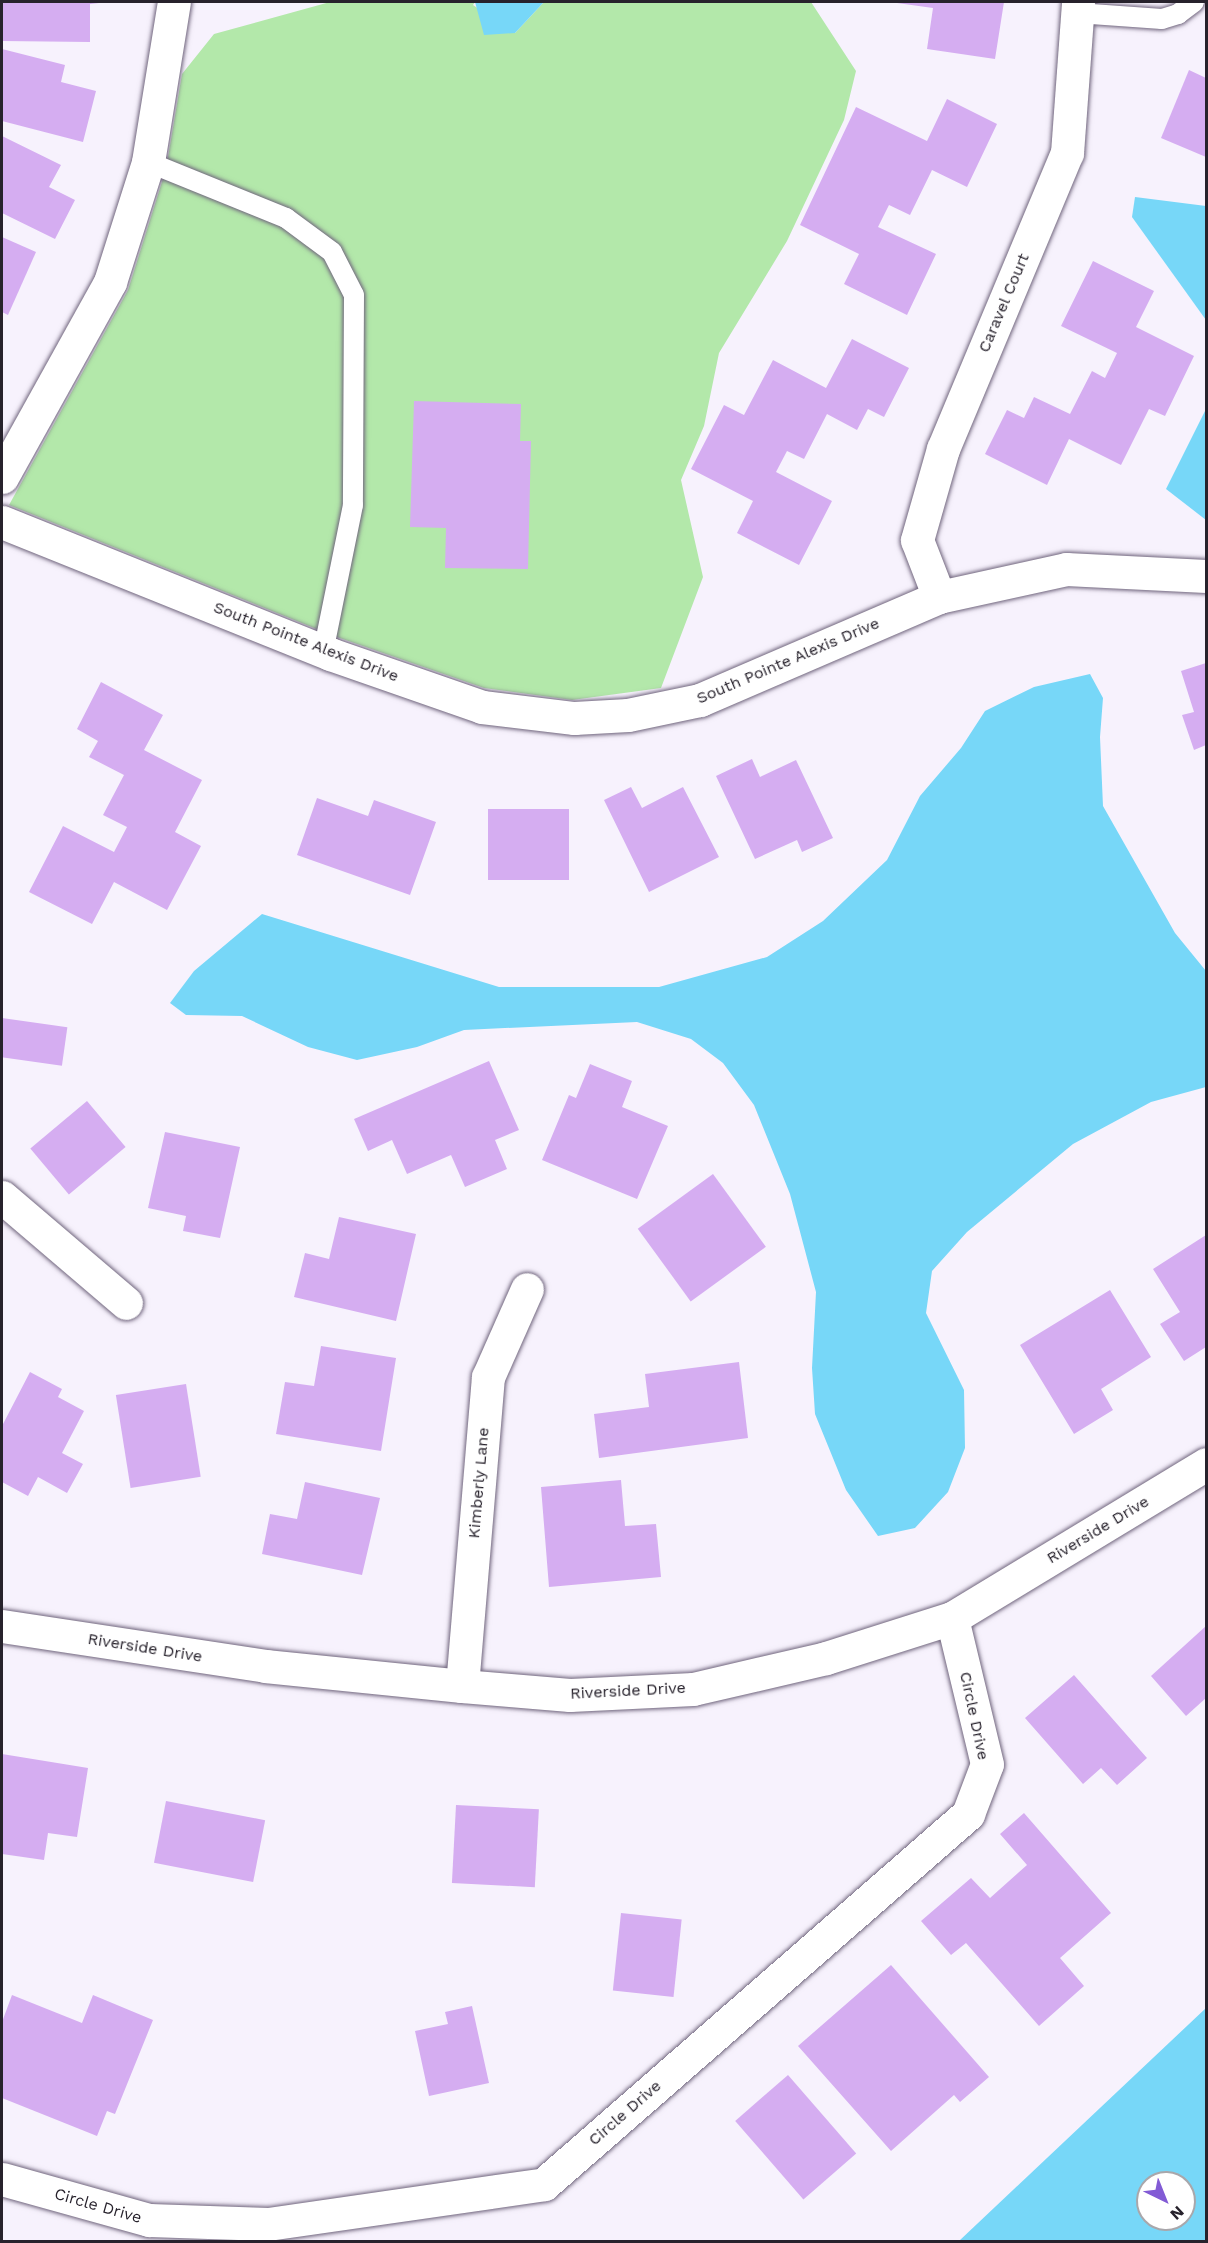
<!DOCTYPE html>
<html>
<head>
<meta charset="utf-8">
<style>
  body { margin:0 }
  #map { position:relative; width:1208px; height:2243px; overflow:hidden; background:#f7f2fd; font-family:"Work Sans",sans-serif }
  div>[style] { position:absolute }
  .green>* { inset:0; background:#b3e8aa }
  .water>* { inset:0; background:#77d7f8 }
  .building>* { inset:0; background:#d5adf1; transform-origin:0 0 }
  .roads { filter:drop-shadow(0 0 2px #70657d) drop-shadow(0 0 2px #70657d) }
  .service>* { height:20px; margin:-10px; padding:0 10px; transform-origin:10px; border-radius:10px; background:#fff }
  .minor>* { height:33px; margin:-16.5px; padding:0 16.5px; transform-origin:16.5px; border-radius:16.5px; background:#fff }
  .tertiary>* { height:33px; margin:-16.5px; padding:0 16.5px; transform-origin:16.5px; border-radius:16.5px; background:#fff }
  span { translate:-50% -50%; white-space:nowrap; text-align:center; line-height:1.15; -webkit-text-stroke:4.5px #fff; paint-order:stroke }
  .street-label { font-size:16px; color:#27222c }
  .frame { position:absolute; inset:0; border:3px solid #27222c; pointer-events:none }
  .north { position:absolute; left:1136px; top:2171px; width:60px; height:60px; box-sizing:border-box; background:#fff; border:2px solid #a9a7ab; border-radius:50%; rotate:137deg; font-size:16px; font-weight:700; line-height:24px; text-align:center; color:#27222c }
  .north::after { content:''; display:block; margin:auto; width:21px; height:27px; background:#825bd5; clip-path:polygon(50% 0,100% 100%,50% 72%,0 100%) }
</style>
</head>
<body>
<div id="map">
  <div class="green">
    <i style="clip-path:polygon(330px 2px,475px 2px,473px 5px,515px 33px,544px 2px,811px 2px,856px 71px,844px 120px,787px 241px,719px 353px,704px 426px,681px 480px,703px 577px,661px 688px,572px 700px,484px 688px,334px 636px,9px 505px,128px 290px,166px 169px,182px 74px,214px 34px)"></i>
  </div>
  <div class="water">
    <i style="clip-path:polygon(475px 2px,544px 2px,515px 33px,484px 35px)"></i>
    <i style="clip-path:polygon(1135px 197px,1206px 206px,1206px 320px,1132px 217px)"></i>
    <i style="clip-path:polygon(1206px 409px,1206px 520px,1166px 489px)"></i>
    <i style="clip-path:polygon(1090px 674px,1103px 698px,1100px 737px,1103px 806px,1175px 933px,1206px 971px,1206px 1087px,1151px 1102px,1073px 1144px,967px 1232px,932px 1271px,926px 1313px,964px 1390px,965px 1448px,948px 1492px,915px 1528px,878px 1536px,846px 1490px,815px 1414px,812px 1368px,816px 1292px,790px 1194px,754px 1105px,723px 1063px,691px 1039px,637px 1022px,464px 1030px,417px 1047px,357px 1060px,308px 1047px,242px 1016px,186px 1015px,170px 1003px,194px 971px,262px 914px,499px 987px,659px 987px,767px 957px,823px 921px,887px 860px,920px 796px,961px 748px,985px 711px,1034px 687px)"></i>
    <i style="clip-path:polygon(evenodd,1206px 2008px,1206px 2241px,959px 2241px,1206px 2008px,1148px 2183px,1184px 2183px,1184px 2219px,1148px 2219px,1148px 2183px)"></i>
  </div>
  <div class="building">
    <i style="clip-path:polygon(2px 2px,108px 2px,90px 4px,90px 42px,2px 41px)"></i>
    <i style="clip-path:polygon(1004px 2px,995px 59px,927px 49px,933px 8px,897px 3px)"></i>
    <i style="clip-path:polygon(2px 49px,65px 65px,61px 82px,96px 91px,83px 142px,2px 121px)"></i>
    <i style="clip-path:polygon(1189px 70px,1206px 78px,1206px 157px,1161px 138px)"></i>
    <i style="clip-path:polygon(947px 99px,997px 124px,967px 187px,932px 170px,910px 215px,889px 205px,878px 227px,936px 254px,907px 315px,844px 284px,859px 254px,800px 225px,856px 107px,927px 141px)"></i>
    <i style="clip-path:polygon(2px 136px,61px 165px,49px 187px,75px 200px,55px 239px,2px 213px)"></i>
    <i style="clip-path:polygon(2px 237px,36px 252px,8px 315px,2px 312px)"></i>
    <i style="clip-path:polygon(1093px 261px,1154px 291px,1136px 327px,1194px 356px,1165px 416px,1149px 409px,1121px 465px,1069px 439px,1047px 485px,985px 454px,1007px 410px,1024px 418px,1034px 397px,1070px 414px,1092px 371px,1105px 378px,1117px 353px,1061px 326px)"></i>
    <i style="clip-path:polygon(852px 339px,909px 368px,884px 417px,868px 409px,857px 430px,827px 414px,804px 459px,787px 451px,776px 472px,832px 501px,799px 565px,737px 533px,753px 501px,691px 469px,724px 405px,744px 415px,773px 360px,826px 388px)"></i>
    <i style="clip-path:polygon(414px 401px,521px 404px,520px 441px,531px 441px,528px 569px,445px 568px,446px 528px,410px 527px)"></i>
    <i style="clip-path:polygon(1206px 663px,1206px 745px,1194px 750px,1182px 715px,1194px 712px,1181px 671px)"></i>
    <i style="clip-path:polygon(101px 682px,163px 715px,144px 750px,202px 780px,175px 832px,201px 846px,167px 910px,114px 882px,92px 924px,29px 892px,63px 826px,114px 852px,127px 827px,103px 815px,124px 775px,89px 757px,98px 741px,77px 729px)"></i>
    <i style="clip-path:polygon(752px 759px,760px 777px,796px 760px,833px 838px,802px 852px,797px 840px,755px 859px,716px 776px)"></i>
    <i style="clip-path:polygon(631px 787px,642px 808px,683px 787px,719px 857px,649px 892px,604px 800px)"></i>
    <i style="clip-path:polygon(317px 798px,368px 816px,374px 800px,436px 822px,410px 895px,297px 855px)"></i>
    <i style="left:488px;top:809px;width:81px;height:71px"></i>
    <i style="left:2px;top:1018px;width:66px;height:39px;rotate:8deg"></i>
    <i style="clip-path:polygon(489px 1061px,519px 1130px,495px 1140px,507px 1169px,465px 1187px,451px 1155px,407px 1174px,392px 1140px,368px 1151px,354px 1119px)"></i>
    <i style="clip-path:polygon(590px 1064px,632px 1081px,622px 1107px,668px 1126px,637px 1199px,542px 1160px,569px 1095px,576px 1098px)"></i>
    <i style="left:87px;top:1101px;width:60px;height:74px;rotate:50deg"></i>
    <i style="clip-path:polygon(165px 1132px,240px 1147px,220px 1238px,183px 1231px,186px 1216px,148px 1208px)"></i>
    <i style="left:713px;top:1174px;width:90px;height:93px;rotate:54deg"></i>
    <i style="clip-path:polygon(339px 1217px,416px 1234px,396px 1321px,294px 1297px,305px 1253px,329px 1259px)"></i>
    <i style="clip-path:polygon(1206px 1235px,1206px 1347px,1184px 1361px,1160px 1324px,1180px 1312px,1153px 1269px)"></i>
    <i style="clip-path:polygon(1110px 1290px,1151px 1357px,1101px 1389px,1113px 1410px,1074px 1434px,1020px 1345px)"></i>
    <i style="clip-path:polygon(321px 1346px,396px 1358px,381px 1451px,276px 1434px,285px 1382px,314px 1386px)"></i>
    <i style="clip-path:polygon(739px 1362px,748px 1438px,599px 1458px,594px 1414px,649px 1407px,645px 1374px)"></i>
    <i style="clip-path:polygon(30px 1372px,62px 1389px,58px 1397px,84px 1411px,62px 1453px,83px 1464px,67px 1493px,38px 1477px,28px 1496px,2px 1482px,2px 1426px)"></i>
    <i style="left:186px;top:1384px;width:94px;height:71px;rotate:81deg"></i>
    <i style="clip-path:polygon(621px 1480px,625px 1526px,656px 1524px,661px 1577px,549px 1587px,541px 1487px)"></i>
    <i style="clip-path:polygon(305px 1482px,380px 1498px,362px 1575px,262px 1554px,270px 1514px,297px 1519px)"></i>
    <i style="clip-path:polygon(1206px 1626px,1206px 1698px,1186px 1716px,1151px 1676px)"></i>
    <i style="clip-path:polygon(1074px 1675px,1147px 1758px,1117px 1785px,1101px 1768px,1083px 1784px,1025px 1718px)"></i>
    <i style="clip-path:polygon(2px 1754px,88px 1768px,77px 1837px,48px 1833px,44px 1860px,2px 1854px)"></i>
    <i style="left:166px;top:1801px;width:101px;height:63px;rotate:11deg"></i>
    <i style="left:456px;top:1805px;width:83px;height:78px;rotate:3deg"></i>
    <i style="clip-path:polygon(1024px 1813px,1111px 1913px,1060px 1958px,1084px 1986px,1039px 2026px,966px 1943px,951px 1955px,921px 1921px,971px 1878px,990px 1898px,1027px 1865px,1000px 1834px)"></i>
    <i style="left:621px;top:1913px;width:61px;height:78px;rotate:6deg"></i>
    <i style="clip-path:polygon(891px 1965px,989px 2077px,960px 2102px,954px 2095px,891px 2151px,798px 2046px)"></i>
    <i style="clip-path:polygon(12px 1995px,82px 2023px,93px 1995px,153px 2020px,115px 2114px,107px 2111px,97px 2136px,2px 2098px,2px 2022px)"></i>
    <i style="clip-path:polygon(472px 2006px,489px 2083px,429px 2096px,415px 2031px,448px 2024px,445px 2012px)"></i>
    <i style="left:788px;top:2075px;width:104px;height:70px;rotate:49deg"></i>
  </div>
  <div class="roads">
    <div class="service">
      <i style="left:1077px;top:13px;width:85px;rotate:4deg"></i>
      <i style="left:1162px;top:19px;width:17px;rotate:-17deg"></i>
      <i style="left:1178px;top:14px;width:20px;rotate:-37deg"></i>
      <i style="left:148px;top:162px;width:149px;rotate:22.1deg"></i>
      <i style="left:286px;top:218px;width:57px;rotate:36.5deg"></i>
      <i style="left:332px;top:252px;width:48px;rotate:62.9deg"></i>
      <i style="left:354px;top:295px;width:210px;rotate:90.3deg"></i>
      <i style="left:353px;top:505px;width:150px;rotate:101.5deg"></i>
    </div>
    <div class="minor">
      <i style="left:2px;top:477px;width:223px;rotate:-61deg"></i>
      <i style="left:110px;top:282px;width:126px;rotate:-72.4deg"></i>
      <i style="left:148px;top:162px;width:162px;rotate:-80.8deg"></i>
      <i style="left:2px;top:522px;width:354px;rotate:21.9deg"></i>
      <i style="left:330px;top:654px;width:161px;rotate:19.2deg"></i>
      <i style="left:482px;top:707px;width:93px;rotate:6.8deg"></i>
      <i style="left:574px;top:718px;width:54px;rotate:-3.2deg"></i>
      <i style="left:628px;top:715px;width:74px;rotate:-11.8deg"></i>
      <i style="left:700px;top:700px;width:260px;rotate:-23.3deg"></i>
      <i style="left:939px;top:597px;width:130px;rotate:-12.4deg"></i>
      <i style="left:1066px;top:569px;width:140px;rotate:2.9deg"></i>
      <i style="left:939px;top:597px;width:61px;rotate:-111.1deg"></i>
      <i style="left:917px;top:540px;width:95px;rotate:-74.1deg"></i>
      <i style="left:943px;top:449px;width:321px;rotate:-67.3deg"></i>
      <i style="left:1067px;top:153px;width:151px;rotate:-85.8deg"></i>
      <i style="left:2px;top:1197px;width:163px;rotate:40.5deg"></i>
      <i style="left:462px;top:1686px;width:310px;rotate:-85.2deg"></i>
      <i style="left:488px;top:1377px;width:96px;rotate:-66.1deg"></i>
      <i style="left:2px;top:2179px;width:153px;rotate:15.6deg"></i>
      <i style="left:149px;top:2220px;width:119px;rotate:1.9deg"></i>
      <i style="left:268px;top:2224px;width:279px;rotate:-8.2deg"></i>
      <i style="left:544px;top:2184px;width:563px;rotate:-41.11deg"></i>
      <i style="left:968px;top:1814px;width:53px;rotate:-69.2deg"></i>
      <i style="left:987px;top:1764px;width:150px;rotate:-103.5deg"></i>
    </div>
    <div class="tertiary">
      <i style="left:2px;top:1626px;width:266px;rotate:8.6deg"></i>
      <i style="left:265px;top:1666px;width:198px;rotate:5.8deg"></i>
      <i style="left:462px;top:1686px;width:108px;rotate:4.8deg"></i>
      <i style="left:570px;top:1695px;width:123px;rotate:-2.8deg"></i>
      <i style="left:693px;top:1689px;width:137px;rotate:-13.1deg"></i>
      <i style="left:826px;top:1658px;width:132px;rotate:-17.6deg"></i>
      <i style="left:952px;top:1618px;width:297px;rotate:-31.2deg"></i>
    </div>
  </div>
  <div class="street-label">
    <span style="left:1004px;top:303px;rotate:-67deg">Caravel Court</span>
    <span style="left:306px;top:642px;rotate:21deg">South Pointe Alexis Drive</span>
    <span style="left:788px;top:661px;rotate:-23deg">South Pointe Alexis Drive</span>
    <span style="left:479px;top:1483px;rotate:-85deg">Kimberly Lane</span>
    <span style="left:1098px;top:1530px;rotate:-31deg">Riverside Drive</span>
    <span style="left:145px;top:1648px;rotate:9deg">Riverside Drive</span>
    <span style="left:628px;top:1691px;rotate:-3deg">Riverside Drive</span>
    <span style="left:974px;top:1716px;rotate:78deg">Circle Drive</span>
    <span style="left:625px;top:2113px;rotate:-41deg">Circle Drive</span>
    <span style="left:98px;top:2206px;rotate:16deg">Circle Drive</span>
  </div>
  <div class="frame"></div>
  <div class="north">N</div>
</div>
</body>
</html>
